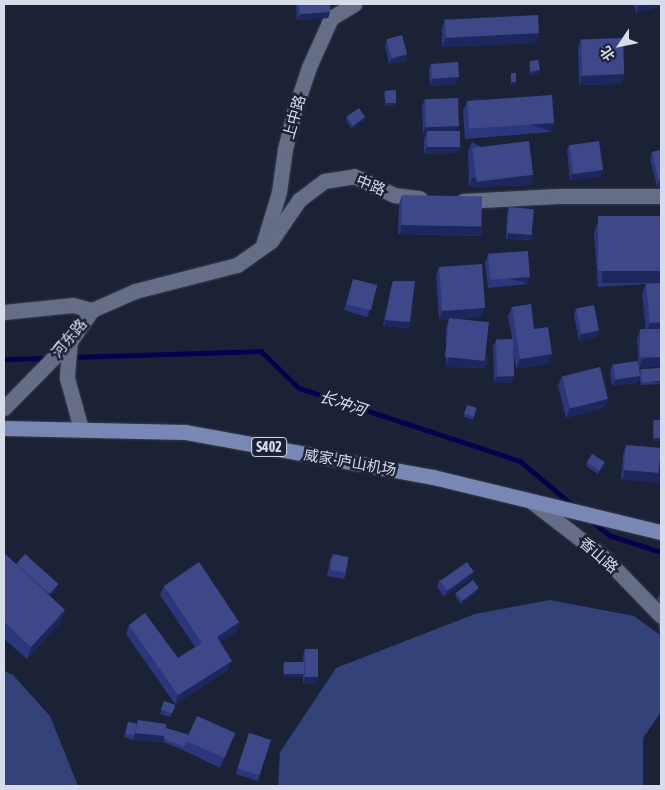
<!DOCTYPE html>
<html>
<head>
<meta charset="utf-8">
<style>
  body { margin:0 }
  #map { position:relative; width:665px; height:790px; overflow:hidden; background:#1c2236; font-family:"Asap Condensed","Noto Sans SC",sans-serif }
  div>[style] { position:absolute }
  .green>* { inset:0; background:#34427a }
  .stream>* { height:4.5px; margin:-2.25px; padding:0 2.25px; transform-origin:2.25px; border-radius:2.25px; background:#08004c }
  .roads { filter:drop-shadow(0 0 1px #383c4e) drop-shadow(0 0 1px #383c4e) }
  .minor>* { height:15px; margin:-7.5px; padding:0 7.5px; transform-origin:7.5px; border-radius:7.5px; background:#656d87 }
  .major>* { height:15px; margin:-7.5px; padding:0 7.5px; transform-origin:7.5px; border-radius:7.5px; background:#7987b5 }
  .wall>* { inset:0; background:#2c367d; transform-origin:0 0 }
  .shaded-wall>* { inset:0; background:#1e275c; transform-origin:0 0 }
  .building>* { inset:0; background:#3e4889; transform-origin:0 0 }
  span { translate:-50% -50%; white-space:nowrap; text-align:center; line-height:1.15; -webkit-text-stroke:5px #1c2236; paint-order:stroke }
  .shield-label span { padding:1px 4px; background:#1c2236; border:1px solid; border-radius:4px; -webkit-text-stroke-width:0 }
  .shield-label { font-size:14px; color:#d7dcea; font-weight:700 }
  .street-label { font-size:15px; color:#d7dcea }
  .water-label { font-size:16px; color:#d6def4; font-style:italic }
  .frame { position:absolute; inset:0; border:5px solid #d7dcea; pointer-events:none }
  .north { position:absolute; left:595px; top:20px; width:50px; height:50px; -webkit-text-stroke:4px #1c2236; paint-order:stroke; rotate:236deg; font-size:14px; font-weight:700; line-height:20px; text-align:center; color:#d7dcea }
  .north::after { content:''; display:block; margin:auto; width:18px; height:22px; background:#d7dcea; clip-path:polygon(50% 0,100% 100%,50% 72%,0 100%) }
</style>
</head>
<body>
<div id="map">
  <div class="green">
    <i style="clip-path:polygon(661px 593px,661px 712px,643px 738px,643px 786px,278px 786px,280px 752px,336px 668px,475px 614px,550px 600px,634px 616px,660px 635px,655px 602px)"></i>
    <i style="clip-path:polygon(4px 671px,13px 675px,50px 716px,78px 786px,4px 786px)"></i>
  </div>
  <div class="stream">
    <i style="left:73px;top:357px;width:188px;rotate:-1.8deg"></i>
    <i style="left:261px;top:351px;width:53px;rotate:44.2deg"></i>
    <i style="left:299px;top:388px;width:233px;rotate:18.3deg"></i>
    <i style="left:520px;top:461px;width:70px;rotate:39.8deg"></i>
    <i style="left:4px;top:359px;width:43px;rotate:-1.3deg"></i>
    <i style="left:593px;top:522px;width:23px;rotate:38deg"></i>
    <i style="left:611px;top:536px;width:52px;rotate:17.7deg"></i>
  </div>
  <div class="roads">
    <div class="minor">
      <i style="left:463px;top:201px;width:94px;rotate:-3deg"></i>
      <i style="left:557px;top:196px;width:104px"></i>
      <i style="left:263px;top:245px;width:55px;rotate:-73.2deg"></i>
      <i style="left:279px;top:192px;width:43px;rotate:-82.1deg"></i>
      <i style="left:285px;top:149px;width:38px;rotate:-76deg"></i>
      <i style="left:294px;top:112px;width:47px;rotate:-71.6deg"></i>
      <i style="left:309px;top:67px;width:54px;rotate:-65.8deg"></i>
      <i style="left:331px;top:18px;width:27px;rotate:-31deg"></i>
      <i style="left:92px;top:310px;width:47px;rotate:-23.8deg"></i>
      <i style="left:135px;top:291px;width:105px;rotate:-14.3deg"></i>
      <i style="left:237px;top:265px;width:42px;rotate:-35.2deg"></i>
      <i style="left:271px;top:241px;width:50px;rotate:-55.7deg"></i>
      <i style="left:299px;top:200px;width:31px;rotate:-37deg"></i>
      <i style="left:324px;top:181px;width:30px;rotate:-9deg"></i>
      <i style="left:354px;top:176px;width:44px;rotate:25.4deg"></i>
      <i style="left:394px;top:195px;width:26px;rotate:7deg"></i>
      <i style="left:4px;top:312px;width:69px;rotate:-5.8deg"></i>
      <i style="left:73px;top:305px;width:20px;rotate:15deg"></i>
      <i style="left:92px;top:310px;width:38px;rotate:125deg"></i>
      <i style="left:70px;top:341px;width:94px;rotate:134.6deg"></i>
      <i style="left:70px;top:341px;width:37px;rotate:95deg"></i>
      <i style="left:67px;top:378px;width:53px;rotate:74.6deg"></i>
      <i style="left:531px;top:501px;width:95px;rotate:37.7deg"></i>
      <i style="left:606px;top:559px;width:79px;rotate:46deg"></i>
    </div>
    <div class="major">
      <i style="left:4px;top:428px;width:181px;rotate:1.3deg"></i>
      <i style="left:185px;top:432px;width:252px;rotate:10.3deg"></i>
      <i style="left:433px;top:477px;width:235px;rotate:13.6deg"></i>
    </div>
  </div>
  <div class="wall">
    <i style="clip-path:polygon(296px 4px,330px 4px,330px 12px,328px 18px,297px 20px)"></i>
    <i style="clip-path:polygon(634px 4px,661px 4px,661px 6px,636px 13px)"></i>
    <i style="clip-path:polygon(445px 19px,539px 33px,536px 43px,442px 47px,442px 28px)"></i>
    <i style="clip-path:polygon(387px 39px,407px 54px,405px 61px,389px 64px,385px 45px)"></i>
    <i style="clip-path:polygon(581px 39px,624px 74px,621px 84px,579px 85px,578px 48px)"></i>
    <i style="clip-path:polygon(530px 61px,539px 74px,530px 75px,529px 64px)"></i>
    <i style="clip-path:polygon(431px 64px,456px 84px,430px 86px,429px 70px)"></i>
    <i style="clip-path:polygon(385px 91px,395px 106px,385px 106px,384px 94px)"></i>
    <i style="clip-path:polygon(425px 99px,457px 132px,460px 147px,458px 153px,424px 154px,424px 139px,426px 134px,423px 134px,422px 106px)"></i>
    <i style="clip-path:polygon(467px 102px,554px 123px,551px 132px,465px 139px,463px 111px)"></i>
    <i style="clip-path:polygon(347px 117px,364px 120px,352px 129px,346px 120px)"></i>
    <i style="clip-path:polygon(472px 142px,533px 175px,530px 185px,469px 187px,468px 152px)"></i>
    <i style="clip-path:polygon(569px 145px,603px 170px,600px 177px,570px 180px,567px 151px)"></i>
    <i style="clip-path:polygon(661px 150px,661px 186px,657px 187px,650px 158px,652px 152px)"></i>
    <i style="clip-path:polygon(402px 195px,482px 227px,478px 236px,398px 234px,399px 204px)"></i>
    <i style="clip-path:polygon(509px 207px,533px 234px,531px 240px,506px 239px,507px 214px)"></i>
    <i style="clip-path:polygon(661px 216px,661px 366px,639px 368px,637px 340px,640px 330px,646px 330px,642px 294px,646px 284px,598px 287px,594px 233px,598px 221px)"></i>
    <i style="clip-path:polygon(488px 256px,528px 284px,488px 288px,485px 262px)"></i>
    <i style="clip-path:polygon(439px 267px,481px 317px,456px 319px,485px 368px,446px 367px,446px 328px,449px 319px,439px 320px,436px 276px)"></i>
    <i style="clip-path:polygon(353px 279px,370px 310px,367px 317px,344px 310px)"></i>
    <i style="clip-path:polygon(393px 281px,408px 328px,383px 326px,391px 287px)"></i>
    <i style="clip-path:polygon(512px 307px,534px 329px,549px 364px,516px 368px,513px 347px,514px 376px,511px 383px,494px 383px,493px 346px,496px 340px,512px 339px,508px 316px)"></i>
    <i style="clip-path:polygon(576px 308px,597px 337px,579px 341px,574px 315px)"></i>
    <i style="clip-path:polygon(613px 364px,640px 376px,637px 383px,612px 386px,610px 371px)"></i>
    <i style="clip-path:polygon(641px 369px,661px 381px,660px 384px,641px 385px,639px 372px)"></i>
    <i style="clip-path:polygon(562px 376px,604px 408px,566px 418px,558px 386px)"></i>
    <i style="left:467px;top:405px;width:10px;height:12px;rotate:17deg"></i>
    <i style="clip-path:polygon(654px 420px,661px 420px,661px 441px,653px 441px,653px 423px)"></i>
    <i style="clip-path:polygon(626px 445px,661px 448px,621px 480px,623px 455px)"></i>
    <i style="clip-path:polygon(605px 462px,598px 474px,586px 466px,587px 463px)"></i>
    <i style="clip-path:polygon(4px 553px,16px 564px,58px 584px,56px 590px,50px 596px,61px 622px,27px 659px,4px 639px)"></i>
    <i style="clip-path:polygon(333px 554px,346px 573px,344px 579px,327px 576px,330px 560px)"></i>
    <i style="clip-path:polygon(471px 578px,444px 597px,437px 587px,439px 580px)"></i>
    <i style="clip-path:polygon(164px 586px,239px 622px,236px 632px,220px 642px,228px 670px,175px 704px,126px 634px,129px 625px,178px 658px,195px 647px,160px 595px)"></i>
    <i style="clip-path:polygon(478px 591px,461px 604px,455px 596px,456px 592px)"></i>
    <i style="clip-path:polygon(305px 649px,318px 677px,316px 684px,303px 684px,303px 677px,284px 677px,283px 666px,284px 662px,303px 662px,303px 656px)"></i>
    <i style="clip-path:polygon(164px 701px,175px 705px,170px 717px,160px 714px)"></i>
    <i style="clip-path:polygon(138px 720px,166px 728px,189px 735px,231px 742px,220px 768px,183px 750px,163px 742px,133px 740px,124px 737px,128px 722px,137px 724px)"></i>
    <i style="left:249px;top:733px;width:23px;height:43px;rotate:18deg"></i>
  </div>
  <div class="shaded-wall">
    <i style="clip-path:polygon(639px 4px,661px 4px,661px 6px,636px 13px)"></i>
    <i style="clip-path:polygon(330px 12px,328px 18px,297px 20px,300px 14px)"></i>
    <i style="clip-path:polygon(539px 33px,536px 43px,442px 47px,446px 38px)"></i>
    <i style="clip-path:polygon(407px 54px,405px 61px,389px 64px,392px 58px)"></i>
    <i style="clip-path:polygon(540px 70px,539px 74px,530px 75px,531px 72px)"></i>
    <i style="clip-path:polygon(624px 74px,621px 84px,579px 85px,582px 76px)"></i>
    <i style="clip-path:polygon(459px 77px,456px 84px,430px 86px,432px 79px)"></i>
    <i style="clip-path:polygon(511px 82px,516px 82px,515px 85px,510px 85px)"></i>
    <i style="clip-path:polygon(386px 103px,396px 103px,395px 106px,385px 106px)"></i>
    <i style="clip-path:polygon(365px 117px,364px 120px,352px 129px,353px 126px)"></i>
    <i style="left:554px;top:123px;width:9px;height:85px;rotate:108deg"></i>
    <i style="clip-path:polygon(459px 126px,456px 133px,423px 134px,425px 127px)"></i>
    <i style="clip-path:polygon(427px 147px,460px 147px,458px 153px,424px 154px)"></i>
    <i style="clip-path:polygon(603px 170px,600px 177px,570px 180px,572px 174px)"></i>
    <i style="clip-path:polygon(533px 175px,530px 185px,469px 187px,472px 178px)"></i>
    <i style="clip-path:polygon(661px 180px,661px 186px,657px 187px,659px 181px)"></i>
    <i style="left:401px;top:225px;width:81px;height:9px;rotate:1deg"></i>
    <i style="left:508px;top:233px;width:25px;height:6px;rotate:2deg"></i>
    <i style="left:661px;top:271px;width:12px;height:59px;rotate:90deg"></i>
    <i style="left:530px;top:277px;width:7px;height:40px;rotate:106deg"></i>
    <i style="clip-path:polygon(485px 308px,481px 317px,439px 320px,442px 310px)"></i>
    <i style="left:385px;top:320px;width:25px;height:6px;rotate:5deg"></i>
    <i style="clip-path:polygon(661px 322px,661px 331px,646px 333px,650px 323px)"></i>
    <i style="clip-path:polygon(599px 331px,597px 337px,579px 341px,581px 334px)"></i>
    <i style="clip-path:polygon(552px 354px,549px 364px,516px 368px,520px 359px)"></i>
    <i style="clip-path:polygon(449px 357px,489px 358px,485px 368px,446px 367px)"></i>
    <i style="clip-path:polygon(661px 357px,661px 366px,639px 368px,642px 359px)"></i>
    <i style="clip-path:polygon(514px 376px,511px 383px,494px 383px,496px 377px)"></i>
    <i style="clip-path:polygon(640px 376px,637px 383px,612px 386px,615px 380px)"></i>
    <i style="left:661px;top:381px;width:3px;height:19px;rotate:108deg"></i>
    <i style="clip-path:polygon(608px 399px,604px 408px,566px 418px,570px 408px)"></i>
    <i style="left:654px;top:438px;width:7px;height:3px"></i>
    <i style="left:624px;top:470px;width:37px;height:10px;rotate:5deg"></i>
    <i style="clip-path:polygon(474px 572px,471px 578px,444px 597px,447px 591px)"></i>
    <i style="clip-path:polygon(58px 584px,56px 590px,42px 605px,45px 598px)"></i>
    <i style="clip-path:polygon(479px 588px,478px 591px,461px 604px,462px 601px)"></i>
    <i style="clip-path:polygon(65px 610px,61px 622px,27px 659px,31px 647px)"></i>
    <i style="clip-path:polygon(239px 622px,236px 632px,213px 647px,217px 637px)"></i>
    <i style="clip-path:polygon(232px 661px,228px 670px,175px 704px,178px 695px)"></i>
    <i style="clip-path:polygon(304px 673px,303px 677px,284px 677px,285px 674px)"></i>
    <i style="clip-path:polygon(305px 677px,318px 677px,316px 684px,303px 684px)"></i>
    <i style="clip-path:polygon(135px 733px,166px 736px,163px 742px,133px 740px)"></i>
  </div>
  <div class="building">
    <i style="clip-path:polygon(299px 4px,330px 4px,330px 12px,300px 14px)"></i>
    <i style="left:538px;top:15px;width:18px;height:93px;rotate:87deg"></i>
    <i style="left:402px;top:35px;width:20px;height:16px;rotate:75deg"></i>
    <i style="left:623px;top:38px;width:36px;height:42px;rotate:88deg"></i>
    <i style="clip-path:polygon(538px 60px,540px 70px,531px 72px,530px 61px)"></i>
    <i style="left:458px;top:62px;width:15px;height:27px;rotate:86deg"></i>
    <i style="left:511px;top:73px;width:5px;height:9px"></i>
    <i style="clip-path:polygon(396px 90px,396px 103px,386px 103px,385px 91px)"></i>
    <i style="left:552px;top:95px;width:28px;height:85px;rotate:86deg"></i>
    <i style="left:458px;top:98px;width:28px;height:33px;rotate:88deg"></i>
    <i style="left:359px;top:108px;width:11px;height:15px;rotate:56deg"></i>
    <i style="left:460px;top:131px;width:16px;height:33px;rotate:90deg"></i>
    <i style="left:529px;top:141px;width:34px;height:57px;rotate:83deg"></i>
    <i style="left:599px;top:141px;width:29px;height:30px;rotate:82deg"></i>
    <i style="clip-path:polygon(661px 150px,661px 180px,659px 181px,652px 152px)"></i>
    <i style="left:402px;top:195px;width:80px;height:30px;rotate:1deg"></i>
    <i style="left:509px;top:207px;width:25px;height:26px;rotate:5deg"></i>
    <i style="left:661px;top:216px;width:55px;height:63px;rotate:90deg"></i>
    <i style="left:528px;top:251px;width:26px;height:40px;rotate:86deg"></i>
    <i style="left:482px;top:264px;width:44px;height:43px;rotate:86deg"></i>
    <i style="left:353px;top:279px;width:25px;height:26px;rotate:14deg"></i>
    <i style="clip-path:polygon(393px 281px,415px 281px,410px 322px,385px 320px)"></i>
    <i style="clip-path:polygon(661px 283px,661px 322px,650px 323px,646px 284px)"></i>
    <i style="clip-path:polygon(531px 304px,534px 329px,548px 327px,552px 354px,520px 359px,512px 307px)"></i>
    <i style="left:594px;top:305px;width:26px;height:18px;rotate:79deg"></i>
    <i style="left:449px;top:318px;width:40px;height:39px;rotate:6deg"></i>
    <i style="left:661px;top:329px;width:28px;height:21px;rotate:90deg"></i>
    <i style="left:513px;top:339px;width:37px;height:17px;rotate:88deg"></i>
    <i style="left:638px;top:361px;width:15px;height:25px;rotate:82deg"></i>
    <i style="left:600px;top:367px;width:33px;height:39px;rotate:76deg"></i>
    <i style="left:660px;top:368px;width:13px;height:19px;rotate:86deg"></i>
    <i style="left:467px;top:405px;width:10px;height:9px;rotate:17deg"></i>
    <i style="left:654px;top:420px;width:7px;height:18px"></i>
    <i style="left:626px;top:445px;width:35px;height:25px;rotate:5deg"></i>
    <i style="left:592px;top:454px;width:15px;height:10px;rotate:32deg"></i>
    <i style="clip-path:polygon(4px 553px,65px 610px,31px 647px,4px 622px)"></i>
    <i style="left:25px;top:554px;width:45px;height:13px;rotate:42deg"></i>
    <i style="left:333px;top:554px;width:16px;height:16px;rotate:11deg"></i>
    <i style="clip-path:polygon(199px 562px,239px 622px,217px 637px,232px 661px,178px 695px,129px 625px,145px 613px,178px 658px,202px 643px,164px 586px)"></i>
    <i style="left:467px;top:562px;width:12px;height:33px;rotate:55deg"></i>
    <i style="left:473px;top:580px;width:10px;height:21px;rotate:53deg"></i>
    <i style="left:305px;top:649px;width:13px;height:28px"></i>
    <i style="left:284px;top:662px;width:20px;height:12px"></i>
    <i style="left:164px;top:701px;width:12px;height:9px;rotate:20deg"></i>
    <i style="left:197px;top:716px;width:42px;height:27px;rotate:24deg"></i>
    <i style="clip-path:polygon(138px 720px,166px 724px,166px 736px,135px 733px)"></i>
    <i style="left:128px;top:722px;width:9px;height:12px;rotate:13deg"></i>
    <i style="clip-path:polygon(166px 728px,189px 735px,184px 747px,164px 739px)"></i>
    <i style="left:249px;top:733px;width:23px;height:37px;rotate:18deg"></i>
  </div>
  <div class="shield-label">
    <span style="left:269px;top:447px">S402</span>
  </div>
  <div class="street-label">
    <span style="left:294px;top:117px;rotate:-74deg">上中路</span>
    <span style="left:371px;top:185px;rotate:22deg">中路</span>
    <span style="left:69px;top:338px;rotate:-50deg">河东路</span>
    <span style="left:350px;top:462px;rotate:10deg">威家-庐山机场</span>
    <span style="left:599px;top:555px;rotate:41deg">香山路</span>
  </div>
  <div class="water-label">
    <span style="left:343px;top:403px;rotate:18deg">长冲河</span>
  </div>
  <div class="frame"></div>
  <div class="north">北</div>
</div>
</body>
</html>
